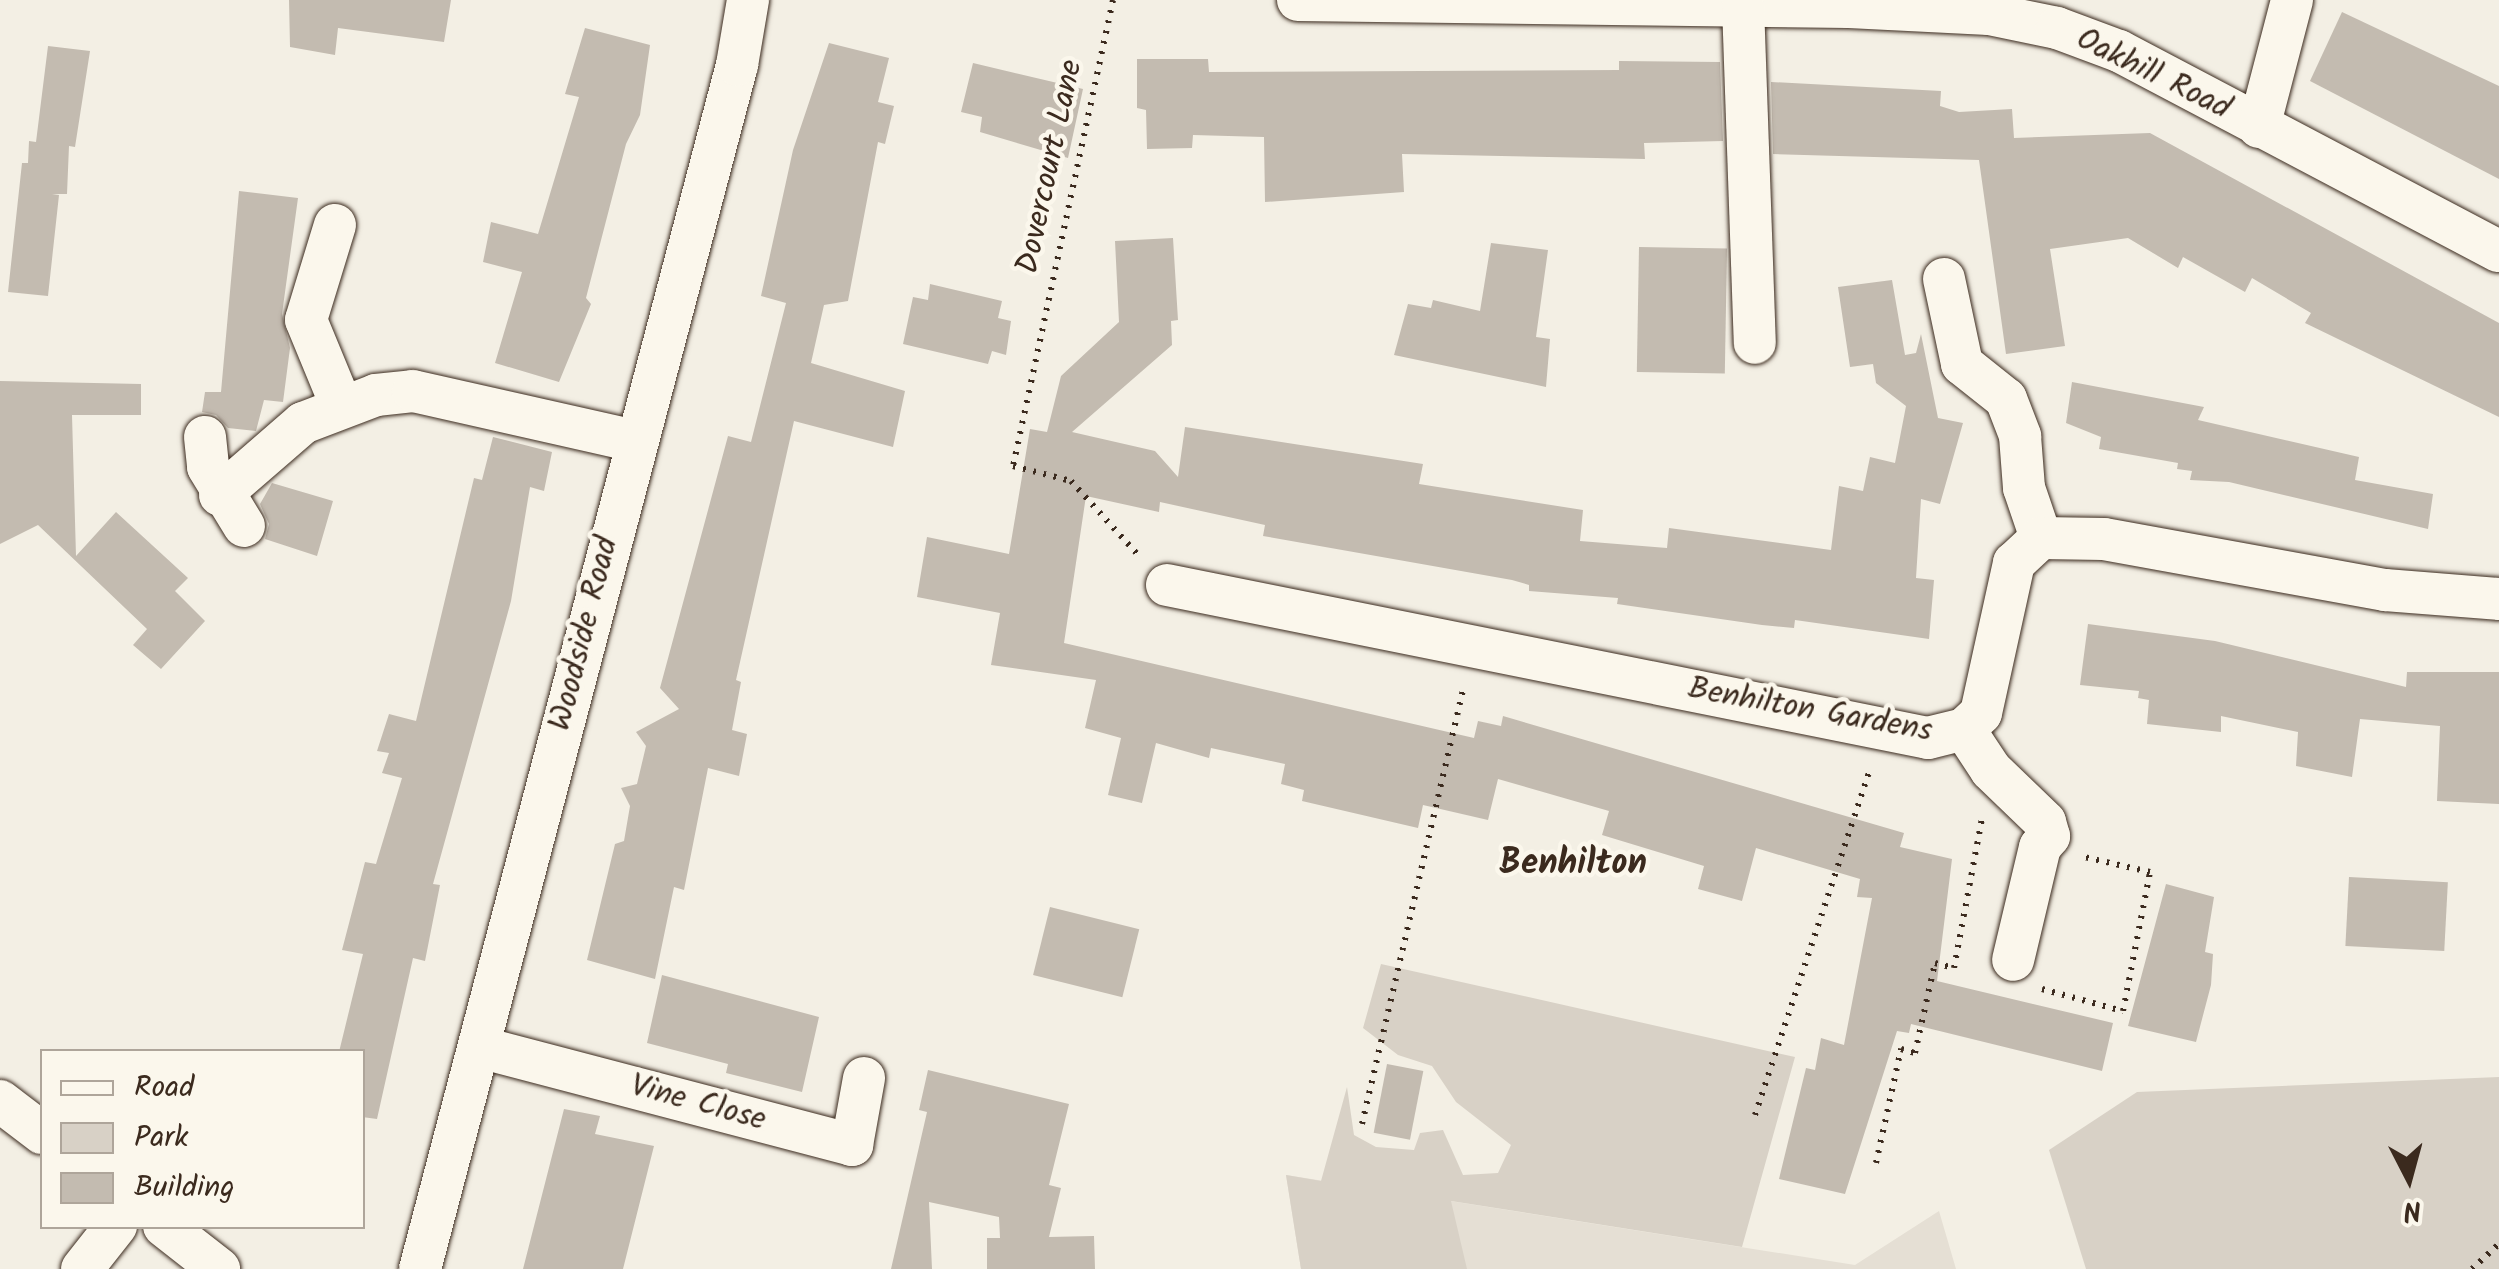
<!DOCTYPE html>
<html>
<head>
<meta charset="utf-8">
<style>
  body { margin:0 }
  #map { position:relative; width:2499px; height:1269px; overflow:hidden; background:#f3efe4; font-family:Kalam,sans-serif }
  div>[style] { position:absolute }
  .built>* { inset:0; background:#e5dfd4 }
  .green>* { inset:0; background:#d8d1c6 }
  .building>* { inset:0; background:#c3bbb0; transform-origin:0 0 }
  .path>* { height:6px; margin-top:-3px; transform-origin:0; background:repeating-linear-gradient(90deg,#3b2a1e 0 2.5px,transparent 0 10.5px) }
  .roads { filter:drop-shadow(0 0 2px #3b2a1e) drop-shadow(0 0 2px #3b2a1e) }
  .minor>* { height:42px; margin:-21px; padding:0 21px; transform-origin:21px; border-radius:21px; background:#fbf7ec }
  span { translate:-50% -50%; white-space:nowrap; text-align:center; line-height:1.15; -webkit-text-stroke:9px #fbf7ec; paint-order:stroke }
  .street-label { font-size:32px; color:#3b2a1e }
  .neighbourhood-label { font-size:35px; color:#3b2a1e; font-weight:700 }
  .legend { position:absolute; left:40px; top:1049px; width:325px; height:180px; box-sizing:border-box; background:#fbf7ec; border:2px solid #aea59a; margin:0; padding:12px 18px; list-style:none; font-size:30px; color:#3b2a1e }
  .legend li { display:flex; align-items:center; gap:20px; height:50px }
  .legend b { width:50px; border:2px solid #aea59a }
  .north { position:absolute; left:2359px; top:1129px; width:100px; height:100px; -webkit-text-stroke:8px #fbf7ec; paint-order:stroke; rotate:174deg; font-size:28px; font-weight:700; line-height:40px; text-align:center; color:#3b2a1e }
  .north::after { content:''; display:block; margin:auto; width:35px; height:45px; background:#3b2a1e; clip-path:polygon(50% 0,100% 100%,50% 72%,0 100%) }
</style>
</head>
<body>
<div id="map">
  <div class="built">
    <i style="clip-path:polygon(1286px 1175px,1855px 1265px,1939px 1211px,1956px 1269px,1301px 1269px)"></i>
  </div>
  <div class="green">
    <i style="clip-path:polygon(1381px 964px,1795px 1057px,1742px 1247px,1451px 1201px,1467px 1269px,1301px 1269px,1286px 1175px,1321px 1181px,1347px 1087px,1354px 1135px,1376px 1147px,1414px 1150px,1420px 1133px,1443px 1130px,1463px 1175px,1498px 1173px,1511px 1145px,1456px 1102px,1432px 1066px,1398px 1055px,1363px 1028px)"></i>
    <i style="clip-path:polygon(2499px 1077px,2499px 1269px,2086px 1269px,2049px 1150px,2137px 1092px)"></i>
  </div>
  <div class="building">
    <i style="clip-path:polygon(289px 0,451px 0,444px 42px,338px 28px,335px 55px,290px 47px)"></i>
    <i style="clip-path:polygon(2342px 12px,2499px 86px,2499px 179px,2310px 81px)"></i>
    <i style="clip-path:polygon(585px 28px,650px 45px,640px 115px,626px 144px,586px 298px,591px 304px,559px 382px,495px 363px,522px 272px,483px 262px,491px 222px,538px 234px,579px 97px,565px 94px)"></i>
    <i style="clip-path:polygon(829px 43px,889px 58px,878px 102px,894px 106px,885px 144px,878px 142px,848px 301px,824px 305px,811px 363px,905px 391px,893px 447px,794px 421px,736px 680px,741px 682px,732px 730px,747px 734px,739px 776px,708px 768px,684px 890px,674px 887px,655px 979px,587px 960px,615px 844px,624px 841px,630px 806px,621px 788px,637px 784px,646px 746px,636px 732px,679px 709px,660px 688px,728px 436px,751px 442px,786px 303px,761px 296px,793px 150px)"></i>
    <i style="clip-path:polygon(48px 46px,90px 51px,75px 147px,69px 146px,67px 194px,52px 194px,59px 195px,48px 296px,8px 292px,22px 163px,28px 163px,29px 141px,36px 142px)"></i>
    <i style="clip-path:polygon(1137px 59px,1208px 59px,1209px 72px,1619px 70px,1619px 61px,1720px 62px,1723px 141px,1644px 143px,1645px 159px,1402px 154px,1404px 192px,1265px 202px,1264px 137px,1193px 135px,1192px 148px,1147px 149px,1146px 110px,1137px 108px)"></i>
    <i style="clip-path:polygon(973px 63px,1083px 89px,1068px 158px,980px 132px,982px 117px,961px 112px)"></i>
    <i style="clip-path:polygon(1771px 82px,1941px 91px,1940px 106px,1959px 112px,2012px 109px,2014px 138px,2150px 133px,2499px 323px,2499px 417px,2305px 323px,2311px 313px,2252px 278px,2245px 292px,2183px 257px,2178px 268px,2128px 238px,2050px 249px,2065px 346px,2006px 354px,1979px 160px,1773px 154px)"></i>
    <i style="clip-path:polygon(239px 191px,298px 198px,282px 314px,290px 348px,283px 402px,264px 400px,256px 431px,228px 428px,216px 415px,202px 412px,205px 392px,221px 392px)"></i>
    <i style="clip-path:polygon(1173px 238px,1178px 320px,1171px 321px,1172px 345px,1072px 432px,1155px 451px,1178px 477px,1185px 427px,1423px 464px,1419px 484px,1583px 510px,1580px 541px,1667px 548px,1669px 528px,1831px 550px,1839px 486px,1863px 491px,1870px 457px,1895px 463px,1906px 406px,1876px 383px,1873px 364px,1850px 367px,1838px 287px,1892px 280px,1905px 355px,1916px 353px,1921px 334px,1938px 418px,1963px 423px,1940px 504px,1921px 499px,1916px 578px,1934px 580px,1929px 639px,1795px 620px,1794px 628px,1762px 625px,1617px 604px,1618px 598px,1529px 591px,1529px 585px,1512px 580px,1263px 536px,1265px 525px,1160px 502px,1159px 512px,1086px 496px,1064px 643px,1474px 738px,1478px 721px,1501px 726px,1503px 716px,1904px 833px,1900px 847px,1952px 859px,1937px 981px,2113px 1023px,2102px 1071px,1911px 1024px,1909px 1033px,1897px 1031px,1845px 1194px,1779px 1179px,1806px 1068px,1815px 1070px,1821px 1038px,1844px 1045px,1872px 898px,1857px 897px,1860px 879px,1756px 848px,1742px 901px,1698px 889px,1704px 866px,1602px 835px,1609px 811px,1498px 779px,1488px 820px,1423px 805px,1418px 828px,1302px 801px,1304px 790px,1281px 784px,1285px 764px,1211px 748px,1209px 758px,1156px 743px,1142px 803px,1108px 795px,1121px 738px,1085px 728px,1096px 680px,991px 665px,1000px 613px,917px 597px,927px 537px,1009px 554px,1030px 429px,1047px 432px,1061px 376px,1119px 322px,1115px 241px)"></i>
    <i style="clip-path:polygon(1491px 243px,1548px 250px,1536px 337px,1550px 339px,1546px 387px,1394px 355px,1408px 304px,1431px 308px,1433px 300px,1480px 311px)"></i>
    <i style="left:1639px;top:247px;width:88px;height:125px;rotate:1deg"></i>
    <i style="clip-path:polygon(930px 284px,1002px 301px,998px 318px,1011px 321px,1006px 355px,992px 351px,988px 364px,903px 344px,913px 297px,928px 300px)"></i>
    <i style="clip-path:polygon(0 381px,141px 384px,141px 415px,72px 415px,76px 556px,116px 512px,188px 578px,175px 591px,205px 621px,161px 669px,133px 645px,147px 629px,38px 525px,0 544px)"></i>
    <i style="clip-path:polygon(2072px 382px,2204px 407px,2198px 420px,2359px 457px,2355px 480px,2433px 494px,2428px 529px,2229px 482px,2190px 480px,2192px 471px,2177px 469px,2178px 463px,2099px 449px,2101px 437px,2066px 423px)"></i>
    <i style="clip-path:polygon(493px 437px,552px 452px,544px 491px,530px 487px,511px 601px,433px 884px,440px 885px,425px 961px,413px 958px,377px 1119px,362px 1117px,362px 1052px,339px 1052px,363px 954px,342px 950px,365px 862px,376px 864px,402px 778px,382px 773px,389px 753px,377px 751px,389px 714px,416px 721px,474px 478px,482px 480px)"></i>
    <i style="clip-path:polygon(272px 483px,333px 501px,317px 556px,265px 539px,269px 524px,260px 504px)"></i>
    <i style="clip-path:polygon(2088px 624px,2215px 641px,2406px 687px,2407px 672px,2499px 672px,2499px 804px,2437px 801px,2440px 726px,2360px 719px,2352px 777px,2296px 766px,2298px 732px,2221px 716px,2221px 732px,2147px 724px,2149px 700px,2138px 698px,2139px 691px,2080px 685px)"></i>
    <i style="left:2349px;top:877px;width:99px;height:69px;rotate:3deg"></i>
    <i style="clip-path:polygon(2166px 884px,2214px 897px,2205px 952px,2213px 954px,2211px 985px,2196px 1042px,2128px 1026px)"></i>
    <i style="left:1050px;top:907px;width:92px;height:70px;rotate:14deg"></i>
    <i style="clip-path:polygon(662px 975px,819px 1017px,802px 1092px,726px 1073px,728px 1064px,647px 1043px)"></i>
    <i style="left:1387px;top:1064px;width:37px;height:70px;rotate:11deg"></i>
    <i style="clip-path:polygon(928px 1070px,1069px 1104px,1049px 1185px,1061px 1188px,1049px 1237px,1094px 1236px,1095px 1269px,987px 1269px,987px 1238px,1000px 1238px,999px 1217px,929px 1202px,932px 1269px,891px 1269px,927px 1112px,919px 1110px)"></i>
    <i style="clip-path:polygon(564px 1109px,600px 1116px,595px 1134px,654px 1146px,623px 1269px,523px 1269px)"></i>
  </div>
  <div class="path">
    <i style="left:1113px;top:0;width:477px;rotate:102.1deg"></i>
    <i style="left:1013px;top:466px;width:60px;rotate:14.5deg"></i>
    <i style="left:1071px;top:481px;width:103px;rotate:47.8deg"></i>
    <i style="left:2042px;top:989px;width:84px;rotate:15.2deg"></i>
    <i style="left:2123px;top:1011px;width:142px;rotate:-79deg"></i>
    <i style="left:2150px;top:872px;width:68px;rotate:-167.2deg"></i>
    <i style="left:1755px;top:1115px;width:364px;rotate:-71.6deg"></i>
    <i style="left:1362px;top:1124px;width:449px;rotate:-76.9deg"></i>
    <i style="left:1876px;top:1163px;width:117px;rotate:-77.6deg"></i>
    <i style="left:1901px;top:1049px;width:15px;rotate:16deg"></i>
    <i style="left:1915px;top:1053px;width:92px;rotate:-77.5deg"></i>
    <i style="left:1935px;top:963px;width:20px;rotate:15deg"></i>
    <i style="left:1954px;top:968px;width:152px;rotate:-79.4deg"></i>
    <i style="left:2472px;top:1269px;width:37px;rotate:-43deg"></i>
  </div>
  <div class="roads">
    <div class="minor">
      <i style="left:1298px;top:0;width:551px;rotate:0.73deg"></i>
      <i style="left:1849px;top:7px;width:140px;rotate:2.9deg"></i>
      <i style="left:1989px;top:14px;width:69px;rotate:11.6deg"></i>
      <i style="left:2057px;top:28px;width:66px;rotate:20.4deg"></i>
      <i style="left:2119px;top:51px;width:429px;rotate:27.8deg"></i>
      <i style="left:1743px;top:5px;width:338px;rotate:88deg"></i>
      <i style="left:2259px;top:127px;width:131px;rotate:-75.4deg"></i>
      <i style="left:335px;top:225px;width:99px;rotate:107deg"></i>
      <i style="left:306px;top:320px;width:92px;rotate:67.6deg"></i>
      <i style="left:1944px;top:279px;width:87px;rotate:78deg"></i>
      <i style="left:1962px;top:364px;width:56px;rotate:38.5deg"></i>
      <i style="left:2006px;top:399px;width:40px;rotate:69deg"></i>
      <i style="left:2020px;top:436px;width:52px;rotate:85.6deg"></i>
      <i style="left:2024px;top:488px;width:53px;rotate:71.2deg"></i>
      <i style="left:205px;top:437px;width:30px;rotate:84deg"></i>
      <i style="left:208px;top:467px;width:69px;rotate:58.6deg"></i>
      <i style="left:220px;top:495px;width:110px;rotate:-40.9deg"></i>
      <i style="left:303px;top:423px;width:78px;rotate:-21deg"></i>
      <i style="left:376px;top:395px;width:37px;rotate:-6deg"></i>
      <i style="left:413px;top:391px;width:227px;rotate:12.7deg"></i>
      <i style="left:1167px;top:585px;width:776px;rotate:11.37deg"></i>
      <i style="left:1928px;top:738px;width:37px;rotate:-14deg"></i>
      <i style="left:1964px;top:729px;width:23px;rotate:-43deg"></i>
      <i style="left:1981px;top:713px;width:154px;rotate:-77.6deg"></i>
      <i style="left:2014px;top:563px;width:37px;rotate:-43deg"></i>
      <i style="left:2041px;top:538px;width:63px;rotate:0.9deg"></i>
      <i style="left:2104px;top:539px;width:286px;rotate:10.3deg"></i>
      <i style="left:2385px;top:590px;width:114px;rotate:4.5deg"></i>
      <i style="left:1964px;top:729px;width:49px;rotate:56.6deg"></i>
      <i style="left:1991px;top:770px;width:75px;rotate:43.9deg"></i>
      <i style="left:2045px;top:822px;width:15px;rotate:74deg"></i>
      <i style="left:2049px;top:836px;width:14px;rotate:129deg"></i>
      <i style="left:2040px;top:847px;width:116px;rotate:103.4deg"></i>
      <i style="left:479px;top:1047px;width:386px;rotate:14.7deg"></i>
      <i style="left:852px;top:1145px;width:68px;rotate:-79.8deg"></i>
      <i style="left:0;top:1101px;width:53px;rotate:37.3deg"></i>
      <i style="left:164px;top:1226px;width:70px;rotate:38deg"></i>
      <i style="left:82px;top:1269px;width:55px;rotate:-51.7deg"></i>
      <i style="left:420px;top:1269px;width:1245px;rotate:-75.25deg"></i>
      <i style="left:737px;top:65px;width:66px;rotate:-80.4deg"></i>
    </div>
  </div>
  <div class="street-label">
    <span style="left:2153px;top:75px;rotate:26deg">Oakhill Road</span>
    <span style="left:1051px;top:167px;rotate:-78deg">Dovercourt Lane</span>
    <span style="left:585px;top:634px;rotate:-76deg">Woodside Road</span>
    <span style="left:1810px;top:711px;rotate:10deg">Benhilton Gardens</span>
    <span style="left:698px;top:1104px;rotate:15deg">Vine Close</span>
  </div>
  <div class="neighbourhood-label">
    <span style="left:1573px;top:864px">Benhilton</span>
  </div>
  <ul class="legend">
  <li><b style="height:12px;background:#fbf7ec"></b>Road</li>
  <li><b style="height:28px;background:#d8d1c6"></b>Park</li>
  <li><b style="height:28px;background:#c3bbb0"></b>Building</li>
  </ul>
  <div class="north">N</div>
</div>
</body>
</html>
